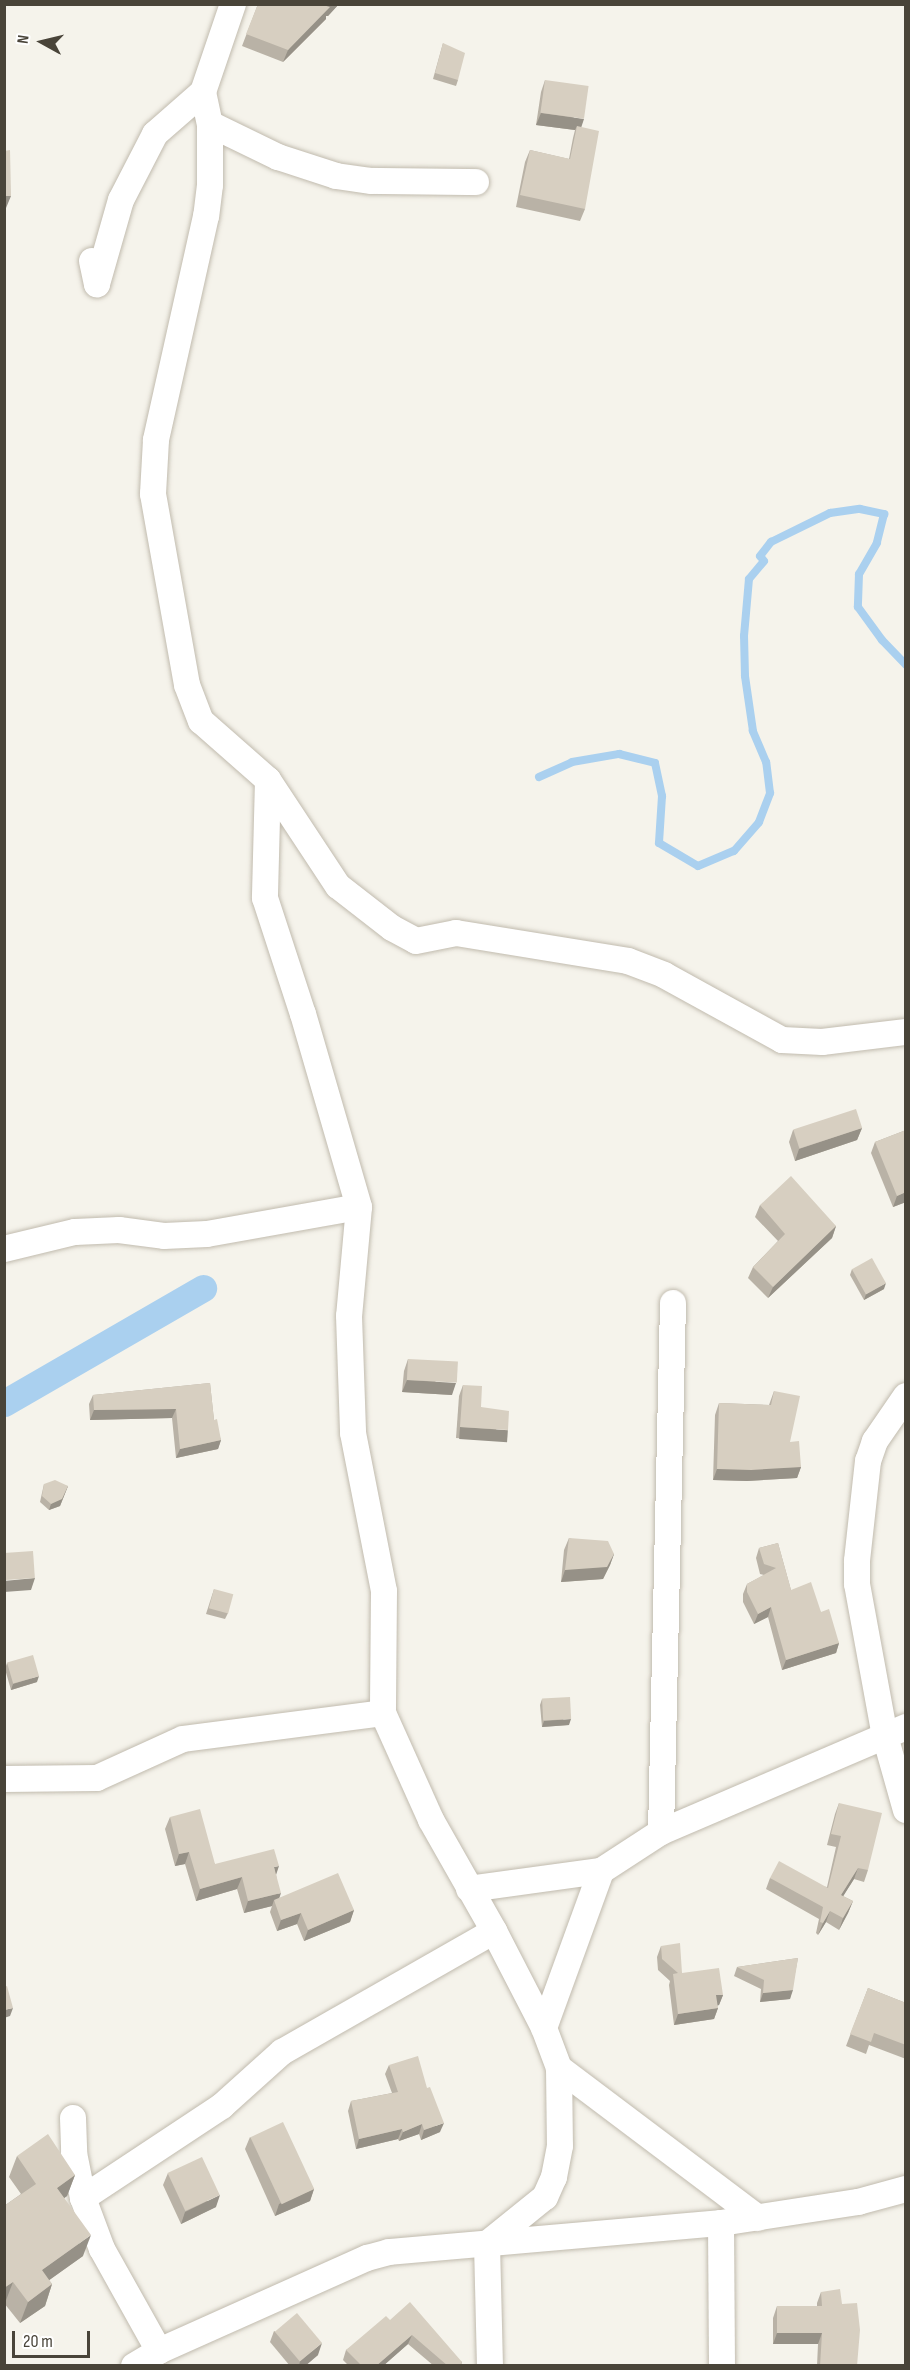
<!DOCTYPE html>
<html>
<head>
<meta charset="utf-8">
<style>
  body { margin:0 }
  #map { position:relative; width:910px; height:2370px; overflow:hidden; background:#f5f3eb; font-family:"Sofia Sans Condensed",sans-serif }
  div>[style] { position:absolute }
  .stream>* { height:8px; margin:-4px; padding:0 4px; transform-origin:4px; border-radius:4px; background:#aad0ef }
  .canal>* { height:27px; margin:-13.5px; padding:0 13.5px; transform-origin:13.5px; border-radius:13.5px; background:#aad0ef }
  .roads { filter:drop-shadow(0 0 2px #c1bbae) drop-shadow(0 0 2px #c1bbae) }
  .minor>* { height:26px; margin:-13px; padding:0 13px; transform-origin:13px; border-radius:13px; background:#fff }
  .wall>* { inset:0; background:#b9b2a6 }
  .shaded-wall>* { inset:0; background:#969187; transform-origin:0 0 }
  .building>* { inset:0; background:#d7cfc1; transform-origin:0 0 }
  span { translate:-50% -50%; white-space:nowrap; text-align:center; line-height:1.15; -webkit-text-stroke:5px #fff; paint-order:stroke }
  .frame { position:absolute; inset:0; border:6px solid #494439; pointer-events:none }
  .north { position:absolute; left:12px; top:12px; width:60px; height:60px; -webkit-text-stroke:4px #fff; paint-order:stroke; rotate:278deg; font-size:16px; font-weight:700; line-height:24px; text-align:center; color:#494439 }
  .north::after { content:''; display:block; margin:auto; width:21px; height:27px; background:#494439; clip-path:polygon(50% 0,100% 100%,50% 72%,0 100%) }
  .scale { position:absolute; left:12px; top:2331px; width:78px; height:27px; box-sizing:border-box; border:3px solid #494439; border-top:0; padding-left:8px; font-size:18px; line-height:21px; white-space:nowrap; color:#494439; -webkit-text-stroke:4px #fff; paint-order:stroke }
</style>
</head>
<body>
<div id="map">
  <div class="stream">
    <i style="left:539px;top:777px;width:36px;rotate:-24deg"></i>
    <i style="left:572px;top:762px;width:48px;rotate:-9.7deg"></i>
    <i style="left:619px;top:754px;width:37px;rotate:14deg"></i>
    <i style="left:655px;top:763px;width:34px;rotate:78deg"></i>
    <i style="left:662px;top:796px;width:47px;rotate:93.7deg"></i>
    <i style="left:659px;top:843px;width:45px;rotate:30.5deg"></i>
    <i style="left:698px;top:866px;width:39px;rotate:-23deg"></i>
    <i style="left:734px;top:851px;width:38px;rotate:-49deg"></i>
    <i style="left:759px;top:822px;width:31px;rotate:-69deg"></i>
    <i style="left:770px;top:793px;width:31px;rotate:-97deg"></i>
    <i style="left:766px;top:762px;width:34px;rotate:-113deg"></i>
    <i style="left:753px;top:731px;width:56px;rotate:-98.3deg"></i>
    <i style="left:745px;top:676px;width:40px;rotate:-91.4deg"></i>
    <i style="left:744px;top:636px;width:57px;rotate:-85deg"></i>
    <i style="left:749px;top:579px;width:23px;rotate:-50deg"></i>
    <i style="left:764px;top:561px;width:6px;rotate:-129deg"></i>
    <i style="left:760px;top:556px;width:18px;rotate:-52deg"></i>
    <i style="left:771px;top:542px;width:66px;rotate:-26.2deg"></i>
    <i style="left:830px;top:513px;width:30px;rotate:-8deg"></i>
    <i style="left:860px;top:509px;width:25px;rotate:12deg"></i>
    <i style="left:884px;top:514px;width:30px;rotate:104deg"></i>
    <i style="left:877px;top:543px;width:36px;rotate:120deg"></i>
    <i style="left:859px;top:574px;width:33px;rotate:92deg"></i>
    <i style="left:858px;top:607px;width:41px;rotate:54deg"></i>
    <i style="left:882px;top:640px;width:35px;rotate:46deg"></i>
  </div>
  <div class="canal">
    <i style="left:4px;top:1403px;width:230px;rotate:-30deg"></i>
  </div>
  <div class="roads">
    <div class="minor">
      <i style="left:233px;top:4px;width:93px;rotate:108.8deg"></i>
      <i style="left:203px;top:92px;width:33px;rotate:78deg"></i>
      <i style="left:210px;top:124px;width:61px;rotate:90deg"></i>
      <i style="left:210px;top:185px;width:31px;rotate:97deg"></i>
      <i style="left:206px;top:216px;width:230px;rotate:102.6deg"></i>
      <i style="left:156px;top:440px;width:54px;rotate:93.2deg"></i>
      <i style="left:153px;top:494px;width:194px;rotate:79.9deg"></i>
      <i style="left:187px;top:685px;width:39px;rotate:69deg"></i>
      <i style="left:201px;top:721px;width:89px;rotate:41.4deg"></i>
      <i style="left:268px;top:780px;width:118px;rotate:91.5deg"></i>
      <i style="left:265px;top:898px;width:122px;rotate:71.9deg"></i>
      <i style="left:303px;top:1014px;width:201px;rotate:73.8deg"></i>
      <i style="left:359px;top:1207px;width:109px;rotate:95.2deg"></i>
      <i style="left:349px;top:1316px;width:117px;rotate:88deg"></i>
      <i style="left:353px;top:1433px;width:161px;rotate:78.9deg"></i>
      <i style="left:384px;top:1591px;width:122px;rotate:90.5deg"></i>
      <i style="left:383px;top:1713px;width:117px;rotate:65.8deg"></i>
      <i style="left:431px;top:1820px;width:128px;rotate:60.4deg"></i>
      <i style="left:494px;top:1931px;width:109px;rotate:62.7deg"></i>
      <i style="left:544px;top:2028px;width:43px;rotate:69.4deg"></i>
      <i style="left:559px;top:2068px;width:78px;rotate:89.3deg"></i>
      <i style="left:560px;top:2146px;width:32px;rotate:101deg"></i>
      <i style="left:554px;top:2177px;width:22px;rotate:114deg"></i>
      <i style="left:545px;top:2197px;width:75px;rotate:141deg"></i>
      <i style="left:487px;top:2244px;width:122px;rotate:88.6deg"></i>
      <i style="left:210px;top:124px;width:76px;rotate:25.9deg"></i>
      <i style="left:278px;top:157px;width:61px;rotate:18.1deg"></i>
      <i style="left:336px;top:176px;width:36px;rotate:8deg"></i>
      <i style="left:372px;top:181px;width:104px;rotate:0.6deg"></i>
      <i style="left:92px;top:261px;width:24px;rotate:78deg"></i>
      <i style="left:97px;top:284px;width:87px;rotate:-74.1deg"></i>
      <i style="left:121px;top:200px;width:74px;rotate:-62.7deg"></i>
      <i style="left:155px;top:134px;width:64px;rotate:-41.2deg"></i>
      <i style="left:268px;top:780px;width:127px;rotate:56.6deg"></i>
      <i style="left:338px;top:886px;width:68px;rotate:37.9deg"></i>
      <i style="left:392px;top:928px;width:27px;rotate:28deg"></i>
      <i style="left:416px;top:941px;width:41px;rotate:-11.3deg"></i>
      <i style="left:456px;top:933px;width:174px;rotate:9.2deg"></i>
      <i style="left:628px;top:961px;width:39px;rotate:21deg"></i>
      <i style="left:664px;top:975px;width:135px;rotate:28.8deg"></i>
      <i style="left:782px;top:1040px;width:40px;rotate:2.9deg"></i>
      <i style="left:822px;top:1042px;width:85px;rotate:-6.8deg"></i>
      <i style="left:4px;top:1249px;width:73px;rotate:-13.5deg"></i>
      <i style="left:75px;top:1232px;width:44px;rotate:-2.6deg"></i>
      <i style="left:119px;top:1230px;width:45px;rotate:7.6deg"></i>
      <i style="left:164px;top:1236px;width:43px;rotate:-2.7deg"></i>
      <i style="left:207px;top:1234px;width:154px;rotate:-10.1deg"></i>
      <i style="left:906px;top:1396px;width:55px;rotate:124.6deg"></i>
      <i style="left:875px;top:1441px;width:21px;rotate:109deg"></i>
      <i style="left:868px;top:1461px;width:101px;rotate:96.3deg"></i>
      <i style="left:857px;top:1561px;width:23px;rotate:90deg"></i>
      <i style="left:857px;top:1584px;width:155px;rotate:79.6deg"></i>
      <i style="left:885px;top:1736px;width:77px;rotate:74.2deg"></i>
      <i style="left:4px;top:1779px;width:93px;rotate:-0.6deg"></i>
      <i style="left:97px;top:1778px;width:94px;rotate:-24.4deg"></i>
      <i style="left:183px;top:1739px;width:202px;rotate:-7.4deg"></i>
      <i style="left:661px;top:1832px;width:529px;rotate:-88.7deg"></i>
      <i style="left:469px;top:1889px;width:133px;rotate:-7.8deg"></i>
      <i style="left:544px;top:2028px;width:167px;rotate:-70deg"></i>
      <i style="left:601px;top:1871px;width:72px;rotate:-33deg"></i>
      <i style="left:661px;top:1832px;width:267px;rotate:-23.2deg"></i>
      <i style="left:559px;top:2068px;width:249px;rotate:37deg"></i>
      <i style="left:73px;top:2118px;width:35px;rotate:88deg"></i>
      <i style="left:74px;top:2153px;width:46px;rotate:78.7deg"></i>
      <i style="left:83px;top:2198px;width:54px;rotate:69.6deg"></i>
      <i style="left:102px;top:2249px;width:117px;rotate:60.8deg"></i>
      <i style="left:83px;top:2198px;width:167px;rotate:-33.5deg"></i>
      <i style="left:222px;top:2106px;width:81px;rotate:-42deg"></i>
      <i style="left:282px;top:2052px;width:244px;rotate:-29.7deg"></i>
      <i style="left:721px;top:2223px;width:143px;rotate:89.6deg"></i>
      <i style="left:134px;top:2366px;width:29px;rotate:-31deg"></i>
      <i style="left:159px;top:2351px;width:228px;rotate:-24.1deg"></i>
      <i style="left:367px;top:2258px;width:23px;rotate:-15deg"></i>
      <i style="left:389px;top:2252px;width:333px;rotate:-5deg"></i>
      <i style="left:721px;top:2223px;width:139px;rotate:-8.7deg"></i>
      <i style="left:858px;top:2202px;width:50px;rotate:-15.2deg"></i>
    </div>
  </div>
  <div class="wall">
    <i style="clip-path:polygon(258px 4px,339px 4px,328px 16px,326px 16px,326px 19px,283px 62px,242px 46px)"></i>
    <i style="clip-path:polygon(443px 43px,458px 80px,456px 86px,433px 79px)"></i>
    <i style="clip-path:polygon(545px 80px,581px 127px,585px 209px,580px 221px,516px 207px,525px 162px,530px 150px,569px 159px,573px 138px,575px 130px,536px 125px,541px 92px)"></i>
    <i style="clip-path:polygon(862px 1128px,857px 1140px,795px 1161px,789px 1142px,793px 1130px)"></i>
    <i style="clip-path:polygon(906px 1130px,906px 1202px,893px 1207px,871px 1153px,875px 1142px)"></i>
    <i style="clip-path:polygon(760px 1205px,836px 1226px,832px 1238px,768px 1298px,748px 1278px,753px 1267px,778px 1241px,755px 1217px)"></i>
    <i style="clip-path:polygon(852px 1269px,884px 1289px,864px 1300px,850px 1275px)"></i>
    <i style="clip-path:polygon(408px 1359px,452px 1395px,402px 1392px,404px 1371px)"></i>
    <i style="clip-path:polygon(210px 1383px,214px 1420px,221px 1440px,218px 1449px,176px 1458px,172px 1418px,90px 1420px,89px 1404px,93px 1395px)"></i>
    <i style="clip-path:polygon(463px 1385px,481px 1407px,504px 1441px,456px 1438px,459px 1396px)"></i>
    <i style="clip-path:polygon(774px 1391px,790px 1442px,801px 1467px,797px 1478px,747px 1481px,713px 1480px,715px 1415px,719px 1403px,769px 1405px)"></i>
    <i style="clip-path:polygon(44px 1484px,68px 1486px,60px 1506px,49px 1510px,40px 1502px)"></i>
    <i style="clip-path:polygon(569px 1538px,614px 1554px,610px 1565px,603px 1579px,561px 1582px,564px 1550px)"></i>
    <i style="clip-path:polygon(778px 1543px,791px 1590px,821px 1612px,839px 1643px,836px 1653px,782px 1670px,768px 1617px,754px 1624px,743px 1602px,743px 1594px,747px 1584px,764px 1575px,760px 1574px,756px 1558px,759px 1548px)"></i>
    <i style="clip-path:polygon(214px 1589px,228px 1613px,225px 1619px,206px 1614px)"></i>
    <i style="clip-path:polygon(7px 1663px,37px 1682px,11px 1690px,5px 1669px)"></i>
    <i style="clip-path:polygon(542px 1699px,569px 1725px,542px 1727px,540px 1705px)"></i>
    <i style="clip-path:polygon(839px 1803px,868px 1870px,864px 1882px,854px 1879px,843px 1896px,853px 1901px,848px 1913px,839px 1930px,826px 1922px,818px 1935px,816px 1933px,819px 1919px,766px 1889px,770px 1878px,827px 1887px,836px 1847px,827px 1845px,835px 1814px)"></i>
    <i style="clip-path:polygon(170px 1817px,215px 1864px,276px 1874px,279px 1898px,354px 1910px,350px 1922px,304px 1941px,297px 1924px,277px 1931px,270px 1912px,272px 1906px,244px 1913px,237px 1889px,196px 1901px,185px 1864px,175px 1866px,165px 1829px)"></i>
    <i style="clip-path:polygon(661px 1946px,682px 1973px,723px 1995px,719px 2005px,717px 2006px,718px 2008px,714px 2019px,674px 2025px,669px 1985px,670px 1981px,658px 1970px,657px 1957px)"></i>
    <i style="clip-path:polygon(798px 1958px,790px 1999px,760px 2002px,761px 1989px,734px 1976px,737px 1967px)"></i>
    <i style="clip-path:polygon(868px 1988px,906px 2003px,906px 2059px,869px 2045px,866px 2054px,846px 2046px)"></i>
    <i style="clip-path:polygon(389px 2065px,440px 2132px,421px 2140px,419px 2134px,399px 2141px,398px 2139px,356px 2149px,348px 2111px,351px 2101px,392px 2093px,385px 2074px)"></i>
    <i style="clip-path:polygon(250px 2137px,314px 2189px,310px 2201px,275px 2216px,245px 2149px)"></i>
    <i style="clip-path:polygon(17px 2156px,75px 2175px,67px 2196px,64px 2198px,83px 2256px,49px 2280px,52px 2284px,45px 2306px,20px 2323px,4px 2303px,4px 2206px,21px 2194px,9px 2177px)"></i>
    <i style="clip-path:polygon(168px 2173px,216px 2207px,181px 2224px,163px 2185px)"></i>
    <i style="clip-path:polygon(821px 2292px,842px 2304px,857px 2366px,817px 2366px,818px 2344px,773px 2344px,773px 2318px,777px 2306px,817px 2306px,817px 2303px)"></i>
    <i style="clip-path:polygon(390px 2320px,462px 2362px,461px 2366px,434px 2366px,408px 2344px,383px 2366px,349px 2366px,343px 2360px,346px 2350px)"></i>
    <i style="clip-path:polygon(274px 2331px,318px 2355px,305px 2366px,290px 2366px,270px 2342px)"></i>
  </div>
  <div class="shaded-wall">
    <i style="clip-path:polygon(339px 4px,328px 16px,326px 16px,326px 19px,283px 62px,288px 50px,323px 5px)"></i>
    <i style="clip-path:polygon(541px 113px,584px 119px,580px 131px,577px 126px,575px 130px,536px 125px)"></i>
    <i style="clip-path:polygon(4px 196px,11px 196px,6px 208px,4px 208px)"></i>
    <i style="clip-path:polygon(862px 1128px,857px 1140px,795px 1161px,799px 1149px)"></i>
    <i style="clip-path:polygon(906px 1192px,906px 1202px,893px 1207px,897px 1196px)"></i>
    <i style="clip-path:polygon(836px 1226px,832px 1238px,768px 1298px,773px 1287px)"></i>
    <i style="clip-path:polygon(886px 1283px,884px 1289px,864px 1300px,866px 1294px)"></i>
    <i style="clip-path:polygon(407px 1380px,456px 1383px,452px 1395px,402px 1392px)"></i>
    <i style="clip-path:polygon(176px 1409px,172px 1418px,90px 1420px,94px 1410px)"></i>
    <i style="left:460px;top:1427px;width:48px;height:12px;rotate:4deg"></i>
    <i style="clip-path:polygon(221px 1440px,218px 1449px,176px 1458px,180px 1449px)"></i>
    <i style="clip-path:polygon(801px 1467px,797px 1478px,747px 1481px,713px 1480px,717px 1469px)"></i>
    <i style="clip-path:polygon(68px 1486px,60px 1506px,49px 1510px,51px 1504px)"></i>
    <i style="clip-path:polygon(614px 1554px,610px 1565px,603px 1579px,561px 1582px,565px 1570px)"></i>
    <i style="clip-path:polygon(35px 1578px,31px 1590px,4px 1592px,4px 1581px)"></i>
    <i style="clip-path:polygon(771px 1607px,768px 1617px,754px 1624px,758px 1614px)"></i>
    <i style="clip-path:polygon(839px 1643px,836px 1653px,782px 1670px,786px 1660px)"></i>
    <i style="clip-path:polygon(39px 1676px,37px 1682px,11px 1690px,13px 1684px)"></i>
    <i style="clip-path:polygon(571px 1719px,569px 1725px,542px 1727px,544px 1721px)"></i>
    <i style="clip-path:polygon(189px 1852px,185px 1864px,175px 1866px,179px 1854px)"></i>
    <i style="clip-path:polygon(279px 1866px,275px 1878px,274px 1867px)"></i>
    <i style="clip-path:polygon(858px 1868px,854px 1879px,837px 1906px,841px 1895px)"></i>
    <i style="clip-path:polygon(242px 1877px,237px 1889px,196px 1901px,200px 1889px)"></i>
    <i style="clip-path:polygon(281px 1893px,277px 1905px,274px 1900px,272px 1906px,244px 1913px,248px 1901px)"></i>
    <i style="clip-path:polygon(853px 1901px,848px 1913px,839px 1930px,843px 1918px)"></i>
    <i style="clip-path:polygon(354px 1910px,350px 1922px,304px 1941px,308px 1930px)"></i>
    <i style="clip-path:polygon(830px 1911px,826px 1922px,818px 1935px,823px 1923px)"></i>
    <i style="clip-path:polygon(301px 1913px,297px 1924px,277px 1931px,281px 1920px)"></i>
    <i style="clip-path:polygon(793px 1990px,790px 1999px,760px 2002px,763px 1993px)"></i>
    <i style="clip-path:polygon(716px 1995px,723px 1995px,719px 2005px,712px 2006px)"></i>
    <i style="clip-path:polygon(13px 2008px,10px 2016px,4px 2018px,4px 2010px)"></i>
    <i style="clip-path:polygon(718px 2008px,714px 2019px,674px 2025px,678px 2014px)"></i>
    <i style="clip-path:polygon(444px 2123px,440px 2132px,421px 2140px,424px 2130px)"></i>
    <i style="clip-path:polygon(422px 2124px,419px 2134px,399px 2141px,403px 2132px)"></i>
    <i style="clip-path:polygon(402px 2129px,398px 2139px,356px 2149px,359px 2139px)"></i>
    <i style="clip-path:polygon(75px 2175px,67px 2196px,49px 2209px,57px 2188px)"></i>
    <i style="clip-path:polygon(314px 2189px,310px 2201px,275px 2216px,279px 2204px)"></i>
    <i style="clip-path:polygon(220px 2195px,216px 2207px,181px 2224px,185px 2212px)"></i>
    <i style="clip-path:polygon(91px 2235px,83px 2256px,34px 2291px,42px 2270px)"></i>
    <i style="clip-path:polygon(13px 2282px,5px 2303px,4px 2303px,4px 2288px)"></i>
    <i style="clip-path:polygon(52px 2284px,45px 2306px,20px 2323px,28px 2302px)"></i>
    <i style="clip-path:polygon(777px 2333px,822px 2333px,818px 2344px,773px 2344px)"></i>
    <i style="clip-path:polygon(412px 2335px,408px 2344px,383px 2366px,376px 2366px)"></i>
    <i style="clip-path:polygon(322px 2343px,318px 2355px,305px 2366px,299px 2366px,300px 2361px)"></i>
  </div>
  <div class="building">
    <i style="clip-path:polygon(258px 4px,330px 4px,323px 5px,330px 7px,288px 50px,246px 34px)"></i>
    <i style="clip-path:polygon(443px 43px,465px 53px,458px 80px,435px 73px)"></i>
    <i style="left:545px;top:80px;width:44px;height:33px;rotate:8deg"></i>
    <i style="clip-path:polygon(577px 126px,599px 131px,585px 209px,520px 195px,530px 150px,570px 159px)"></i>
    <i style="clip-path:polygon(10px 150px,11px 196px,4px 196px,4px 151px)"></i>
    <i style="left:856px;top:1109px;width:20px;height:66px;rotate:72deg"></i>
    <i style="clip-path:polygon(906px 1130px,906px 1192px,897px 1196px,875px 1142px)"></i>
    <i style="clip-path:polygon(791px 1176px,836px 1226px,773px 1287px,753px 1267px,785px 1234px,760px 1205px)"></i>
    <i style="left:872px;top:1258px;width:29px;height:23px;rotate:61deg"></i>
    <i style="left:408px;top:1359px;width:50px;height:21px;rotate:3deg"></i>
    <i style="clip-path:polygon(210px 1383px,214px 1420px,217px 1419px,221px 1440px,180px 1449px,176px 1409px,94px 1410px,93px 1395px)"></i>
    <i style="clip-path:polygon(463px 1385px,482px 1386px,481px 1407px,509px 1411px,508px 1430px,460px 1427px)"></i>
    <i style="clip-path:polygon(774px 1391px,800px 1396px,790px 1442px,799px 1441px,801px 1467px,751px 1470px,717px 1469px,719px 1403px,771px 1405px)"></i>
    <i style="clip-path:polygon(55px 1480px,68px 1486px,62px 1499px,51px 1504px,42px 1496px,44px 1484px)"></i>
    <i style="clip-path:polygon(569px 1538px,608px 1541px,614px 1554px,607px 1567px,565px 1570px)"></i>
    <i style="clip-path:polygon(778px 1543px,791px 1590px,811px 1582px,821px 1612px,829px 1609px,839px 1643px,786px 1660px,771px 1607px,758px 1614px,747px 1592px,747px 1584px,776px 1568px,764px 1564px,759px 1548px)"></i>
    <i style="left:33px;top:1551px;width:27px;height:29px;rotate:86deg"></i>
    <i style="left:214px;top:1589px;width:20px;height:20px;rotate:15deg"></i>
    <i style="left:33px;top:1655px;width:22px;height:27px;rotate:74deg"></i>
    <i style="left:570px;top:1697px;width:22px;height:28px;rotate:87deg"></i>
    <i style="clip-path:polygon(839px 1803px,882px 1813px,868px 1870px,858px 1868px,841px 1895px,853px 1901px,843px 1918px,830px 1911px,823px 1923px,820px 1922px,823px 1907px,770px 1878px,779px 1861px,828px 1888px,841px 1836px,831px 1834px)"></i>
    <i style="clip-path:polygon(200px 1809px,215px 1864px,274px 1849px,279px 1866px,274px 1867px,281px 1893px,248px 1901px,242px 1877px,200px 1889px,189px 1852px,179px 1854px,170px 1817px)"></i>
    <i style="clip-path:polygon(338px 1873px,354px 1910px,308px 1930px,301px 1913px,281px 1920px,274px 1900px)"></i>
    <i style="clip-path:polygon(680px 1943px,682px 1973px,719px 1968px,723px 1995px,716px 1995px,718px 2008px,678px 2014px,673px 1974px,678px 1973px,662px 1959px,661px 1946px)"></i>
    <i style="clip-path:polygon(798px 1958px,793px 1990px,763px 1993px,764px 1980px,737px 1967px)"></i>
    <i style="clip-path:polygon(7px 1986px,13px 2008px,4px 2010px,4px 1987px)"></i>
    <i style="clip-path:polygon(868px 1988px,906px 2003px,906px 2045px,874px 2033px,871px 2042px,850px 2034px)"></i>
    <i style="clip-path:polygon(418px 2056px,427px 2088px,430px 2087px,444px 2123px,424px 2130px,422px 2124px,403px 2132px,402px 2129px,359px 2139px,351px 2101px,398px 2092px,389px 2065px)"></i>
    <i style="left:283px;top:2122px;width:74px;height:36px;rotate:65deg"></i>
    <i style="clip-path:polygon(48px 2134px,75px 2175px,57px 2188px,91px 2235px,42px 2270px,52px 2284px,28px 2302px,13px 2282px,4px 2288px,4px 2206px,36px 2184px,17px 2156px)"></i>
    <i style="left:202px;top:2157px;width:42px;height:38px;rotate:65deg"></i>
    <i style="clip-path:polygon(840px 2289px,842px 2304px,857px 2303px,860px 2330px,857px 2366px,820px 2366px,822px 2333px,777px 2333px,777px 2306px,822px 2306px,821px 2292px)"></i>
    <i style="clip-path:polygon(410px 2302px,462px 2362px,459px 2366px,448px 2366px,412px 2335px,376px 2366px,362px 2366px,346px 2350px,386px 2316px,390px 2320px)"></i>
    <i style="left:297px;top:2313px;width:39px;height:29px;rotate:50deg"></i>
    <i style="clip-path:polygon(625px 2364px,644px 2366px,625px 2366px)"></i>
  </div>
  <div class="frame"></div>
  <div class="north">N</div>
  <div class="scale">20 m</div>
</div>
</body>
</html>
